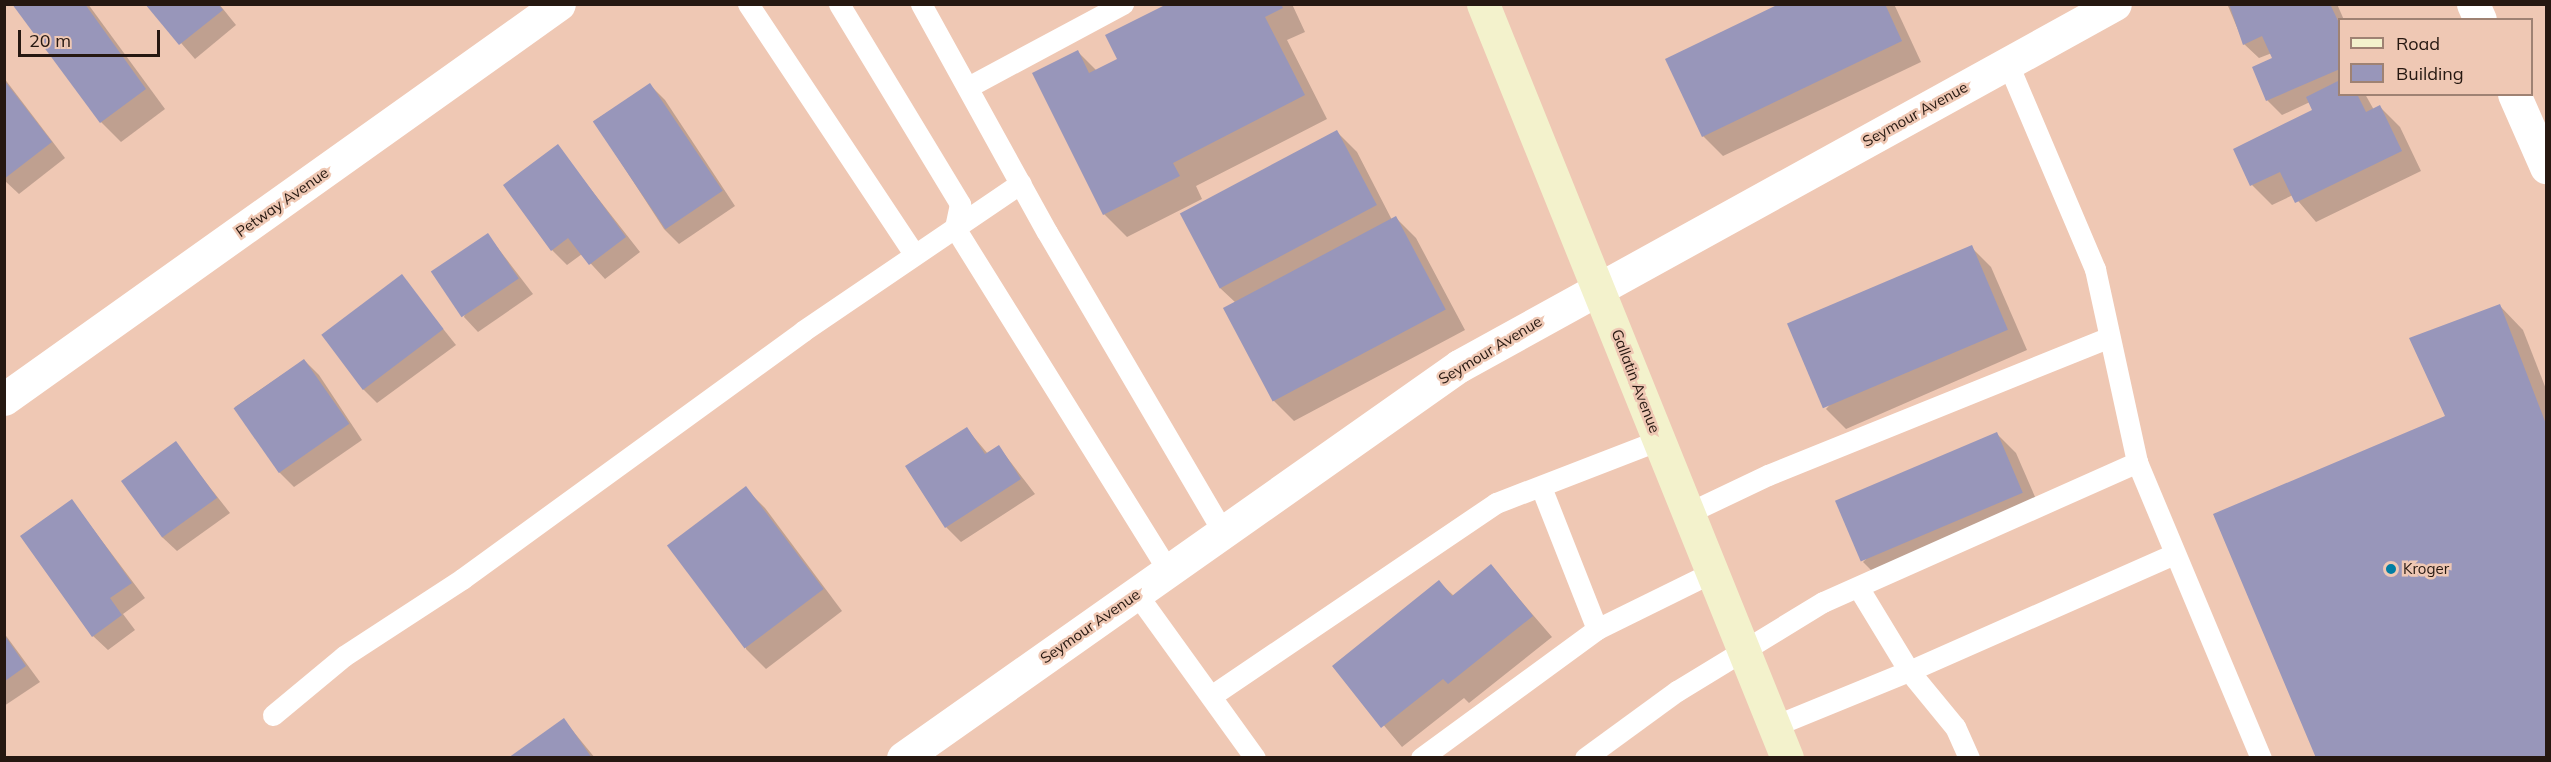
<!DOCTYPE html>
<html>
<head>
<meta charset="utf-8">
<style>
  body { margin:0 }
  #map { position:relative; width:2551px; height:762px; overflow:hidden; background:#efc8b4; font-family:Mulish,sans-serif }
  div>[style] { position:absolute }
  .shadow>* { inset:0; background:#0003 }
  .building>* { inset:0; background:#9896ba; transform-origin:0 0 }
  .service>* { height:21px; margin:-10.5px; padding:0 10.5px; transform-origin:10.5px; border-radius:10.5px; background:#fff }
  .minor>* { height:33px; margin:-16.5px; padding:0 16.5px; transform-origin:16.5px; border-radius:16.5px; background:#fff }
  .secondary>* { height:33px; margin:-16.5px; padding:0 16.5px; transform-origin:16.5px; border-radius:16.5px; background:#f3f2cc }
  .dots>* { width:16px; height:16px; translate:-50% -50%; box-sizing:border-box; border:3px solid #efc8b4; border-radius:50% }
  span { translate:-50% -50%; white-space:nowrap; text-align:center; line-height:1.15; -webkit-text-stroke:5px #efc8b4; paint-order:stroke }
  .street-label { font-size:15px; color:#261811 }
  .poi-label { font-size:15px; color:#261811 }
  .left { translate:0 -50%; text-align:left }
  .frame { position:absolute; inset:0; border:6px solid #261811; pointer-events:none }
  .legend { position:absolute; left:2338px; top:18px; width:195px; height:78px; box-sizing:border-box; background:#efc8b4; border:2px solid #9f8273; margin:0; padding:8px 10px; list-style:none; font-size:18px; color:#261811 }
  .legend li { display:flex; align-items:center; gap:12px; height:30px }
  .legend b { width:30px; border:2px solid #9f8273 }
  .scale { position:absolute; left:18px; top:30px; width:142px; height:27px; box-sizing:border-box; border:3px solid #261811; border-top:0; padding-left:8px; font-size:18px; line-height:21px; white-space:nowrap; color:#261811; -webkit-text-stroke:4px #efc8b4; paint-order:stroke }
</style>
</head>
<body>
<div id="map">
  <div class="shadow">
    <i style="clip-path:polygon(14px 4px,88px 4px,165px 109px,121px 142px,101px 122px)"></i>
    <i style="clip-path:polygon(147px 4px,219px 4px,236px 25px,195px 59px)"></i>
    <i style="clip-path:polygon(1170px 4px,1292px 4px,1305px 32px,1287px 40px,1327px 119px,1196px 186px,1202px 199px,1127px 237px,1104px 214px,1078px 52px,1097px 71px,1119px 60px)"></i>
    <i style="clip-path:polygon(1782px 4px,1894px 4px,1921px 62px,1723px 156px,1703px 136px)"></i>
    <i style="clip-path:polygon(2232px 4px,2337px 4px,2344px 20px,2340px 20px,2340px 94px,2365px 94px,2374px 110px,2380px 107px,2400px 127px,2421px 171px,2316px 222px,2293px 195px,2272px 205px,2252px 185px,2314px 111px,2310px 102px,2282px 115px,2267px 100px,2274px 59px,2272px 53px,2259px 58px,2244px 44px,2228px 6px)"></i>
    <i style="clip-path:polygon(4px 78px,65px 158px,19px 194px,4px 180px)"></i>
    <i style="clip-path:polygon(650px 85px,665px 100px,735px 206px,679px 244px,664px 229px,594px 121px)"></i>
    <i style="clip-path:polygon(1337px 132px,1357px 152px,1392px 220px,1396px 218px,1416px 238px,1465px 330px,1294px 421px,1274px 401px,1236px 303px,1220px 288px)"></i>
    <i style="clip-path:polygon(557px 146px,640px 252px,605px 279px,582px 254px,567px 265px,552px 250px)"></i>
    <i style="clip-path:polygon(488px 235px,533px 294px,478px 332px,464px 317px)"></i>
    <i style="clip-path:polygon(1971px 247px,1991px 267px,2027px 350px,1846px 429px,1826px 409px)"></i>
    <i style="clip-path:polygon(401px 276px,456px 345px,377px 403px,363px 389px)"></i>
    <i style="clip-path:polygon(2500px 306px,2523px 330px,2546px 389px,2546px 758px,2317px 758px,2447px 417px)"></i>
    <i style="clip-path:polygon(304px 360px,319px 375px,362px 440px,294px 487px,279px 472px,235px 407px)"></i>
    <i style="clip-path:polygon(967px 429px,988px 454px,999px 447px,1035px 494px,961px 542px,946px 527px)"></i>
    <i style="clip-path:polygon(1996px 433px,2016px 453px,2042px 513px,1883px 582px,1863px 562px)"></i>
    <i style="clip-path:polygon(175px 443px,230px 513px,177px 551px,162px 537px)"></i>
    <i style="clip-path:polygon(745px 488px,765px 508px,842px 611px,766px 669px,746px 649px)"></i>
    <i style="clip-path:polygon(72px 501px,145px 598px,123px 614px,135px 630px,108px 650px,93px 636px)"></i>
    <i style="clip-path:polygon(1491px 566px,1552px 637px,1469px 703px,1464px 698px,1402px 747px,1334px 666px,1439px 582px,1454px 596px)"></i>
    <i style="clip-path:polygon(4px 633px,40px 682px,4px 706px)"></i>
    <i style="clip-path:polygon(564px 720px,595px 758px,511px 758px)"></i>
  </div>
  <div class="building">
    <i style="clip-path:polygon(12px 4px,85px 4px,146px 89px,100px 123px)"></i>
    <i style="clip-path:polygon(145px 4px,218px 4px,223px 10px,179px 45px)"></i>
    <i style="clip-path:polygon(1167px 4px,1281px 4px,1283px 8px,1265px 17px,1305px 95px,1173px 163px,1180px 176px,1103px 215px,1032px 73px,1078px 50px,1089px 73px,1117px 59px,1105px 35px)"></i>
    <i style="clip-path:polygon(1779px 4px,1885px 4px,1902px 41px,1702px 137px,1665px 59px)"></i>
    <i style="clip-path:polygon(2229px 4px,2330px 4px,2340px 25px,2340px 69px,2266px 101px,2252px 67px,2272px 58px,2262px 36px,2243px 45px)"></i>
    <i style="clip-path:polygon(4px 80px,52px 142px,4px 179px)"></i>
    <i style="clip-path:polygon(2340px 80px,2340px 94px,2357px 94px,2366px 112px,2380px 105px,2402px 151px,2295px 203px,2280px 172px,2250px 186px,2233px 149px,2312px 110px,2306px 97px)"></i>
    <i style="left:650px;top:83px;width:130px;height:69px;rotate:56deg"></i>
    <i style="left:1337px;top:130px;width:85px;height:178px;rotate:62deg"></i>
    <i style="clip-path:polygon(558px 144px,626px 237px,589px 265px,568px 238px,551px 251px,503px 185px)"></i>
    <i style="left:1396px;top:216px;width:106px;height:196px;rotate:62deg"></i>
    <i style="left:488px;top:233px;width:55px;height:69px;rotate:56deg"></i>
    <i style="left:1972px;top:245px;width:92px;height:201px;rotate:67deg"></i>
    <i style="left:402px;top:274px;width:69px;height:101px;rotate:53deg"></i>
    <i style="clip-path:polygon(2500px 304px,2546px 424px,2546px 758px,2316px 758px,2213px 514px,2445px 416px,2409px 338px)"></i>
    <i style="left:304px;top:359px;width:79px;height:86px;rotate:55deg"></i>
    <i style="clip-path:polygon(967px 427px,985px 454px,999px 445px,1021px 479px,945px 528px,905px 466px)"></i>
    <i style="left:1997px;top:432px;width:66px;height:176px;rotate:67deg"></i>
    <i style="left:176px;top:441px;width:70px;height:68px;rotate:54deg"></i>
    <i style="left:746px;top:486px;width:129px;height:99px;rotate:53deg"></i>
    <i style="clip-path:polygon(72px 499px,132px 583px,110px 598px,122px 615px,92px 637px,20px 536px)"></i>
    <i style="clip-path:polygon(1491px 564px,1533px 616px,1448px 684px,1443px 679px,1381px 728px,1332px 666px,1439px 580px,1452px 596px)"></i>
    <i style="clip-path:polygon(5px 636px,26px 666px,5px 681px)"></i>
    <i style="clip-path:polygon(564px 718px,592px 758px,508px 758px)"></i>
  </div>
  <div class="service">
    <i style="left:748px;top:4px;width:300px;rotate:56.4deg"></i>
    <i style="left:839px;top:4px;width:234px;rotate:58.8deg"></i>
    <i style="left:960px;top:204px;width:25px;rotate:102deg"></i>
    <i style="left:955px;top:228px;width:405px;rotate:58.1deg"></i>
    <i style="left:921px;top:4px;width:260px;rotate:61.1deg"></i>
    <i style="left:1047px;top:232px;width:348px;rotate:59.6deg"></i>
    <i style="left:2008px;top:64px;width:223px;rotate:67deg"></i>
    <i style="left:2095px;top:269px;width:198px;rotate:77.7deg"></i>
    <i style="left:2137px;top:462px;width:321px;rotate:67.3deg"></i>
    <i style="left:968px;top:87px;width:176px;rotate:-28.2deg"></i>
    <i style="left:1541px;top:487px;width:153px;rotate:68.5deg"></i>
    <i style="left:1688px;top:513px;width:89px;rotate:-25.4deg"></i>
    <i style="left:1768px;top:475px;width:368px;rotate:-22deg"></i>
    <i style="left:1136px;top:593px;width:203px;rotate:54.2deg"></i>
    <i style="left:1211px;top:696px;width:344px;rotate:-34.1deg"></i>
    <i style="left:1496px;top:503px;width:175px;rotate:-21.1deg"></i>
    <i style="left:273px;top:715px;width:92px;rotate:-39.7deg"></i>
    <i style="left:344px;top:656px;width:141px;rotate:-33.1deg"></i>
    <i style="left:462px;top:579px;width:422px;rotate:-36deg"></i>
    <i style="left:803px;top:331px;width:263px;rotate:-34.2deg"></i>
    <i style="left:1774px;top:726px;width:146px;rotate:-22.2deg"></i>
    <i style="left:1909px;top:671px;width:98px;rotate:-121.3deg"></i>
    <i style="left:1421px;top:758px;width:218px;rotate:-36.2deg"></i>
    <i style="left:1597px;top:629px;width:127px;rotate:-26.2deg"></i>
    <i style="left:1585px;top:758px;width:114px;rotate:-36.1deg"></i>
    <i style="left:1677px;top:691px;width:171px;rotate:-31.4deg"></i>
    <i style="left:1823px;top:602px;width:344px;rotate:-24deg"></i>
    <i style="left:1969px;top:758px;width:34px;rotate:-114deg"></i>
    <i style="left:1955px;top:727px;width:72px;rotate:-129.4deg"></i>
    <i style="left:1909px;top:671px;width:290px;rotate:-23.8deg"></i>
  </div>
  <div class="minor">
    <i style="left:2473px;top:4px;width:17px;rotate:66deg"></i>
    <i style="left:2514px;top:94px;width:80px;rotate:66.3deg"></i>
    <i style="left:4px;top:399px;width:681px;rotate:-35.44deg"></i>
    <i style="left:903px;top:758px;width:680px;rotate:-35.19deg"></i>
    <i style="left:1459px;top:366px;width:749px;rotate:-28.89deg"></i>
  </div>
  <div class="secondary">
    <i style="left:1483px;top:4px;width:813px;rotate:68.04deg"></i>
  </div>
  <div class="dots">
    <i style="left:2391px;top:569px;background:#017ea4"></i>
  </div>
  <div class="street-label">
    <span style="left:1915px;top:114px;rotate:-29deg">Seymour Avenue</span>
    <span style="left:282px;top:202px;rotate:-35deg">Petway Avenue</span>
    <span style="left:1490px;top:350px;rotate:-31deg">Seymour Avenue</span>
    <span style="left:1636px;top:381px;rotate:69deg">Gallatin Avenue</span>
    <span style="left:1090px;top:626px;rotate:-35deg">Seymour Avenue</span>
  </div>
  <div class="poi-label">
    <span class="left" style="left:2403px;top:569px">Kroger</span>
  </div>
  <div class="frame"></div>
  <ul class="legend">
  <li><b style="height:8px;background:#f3f2cc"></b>Road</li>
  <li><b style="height:16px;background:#9896ba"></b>Building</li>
  </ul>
  <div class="scale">20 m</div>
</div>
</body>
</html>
